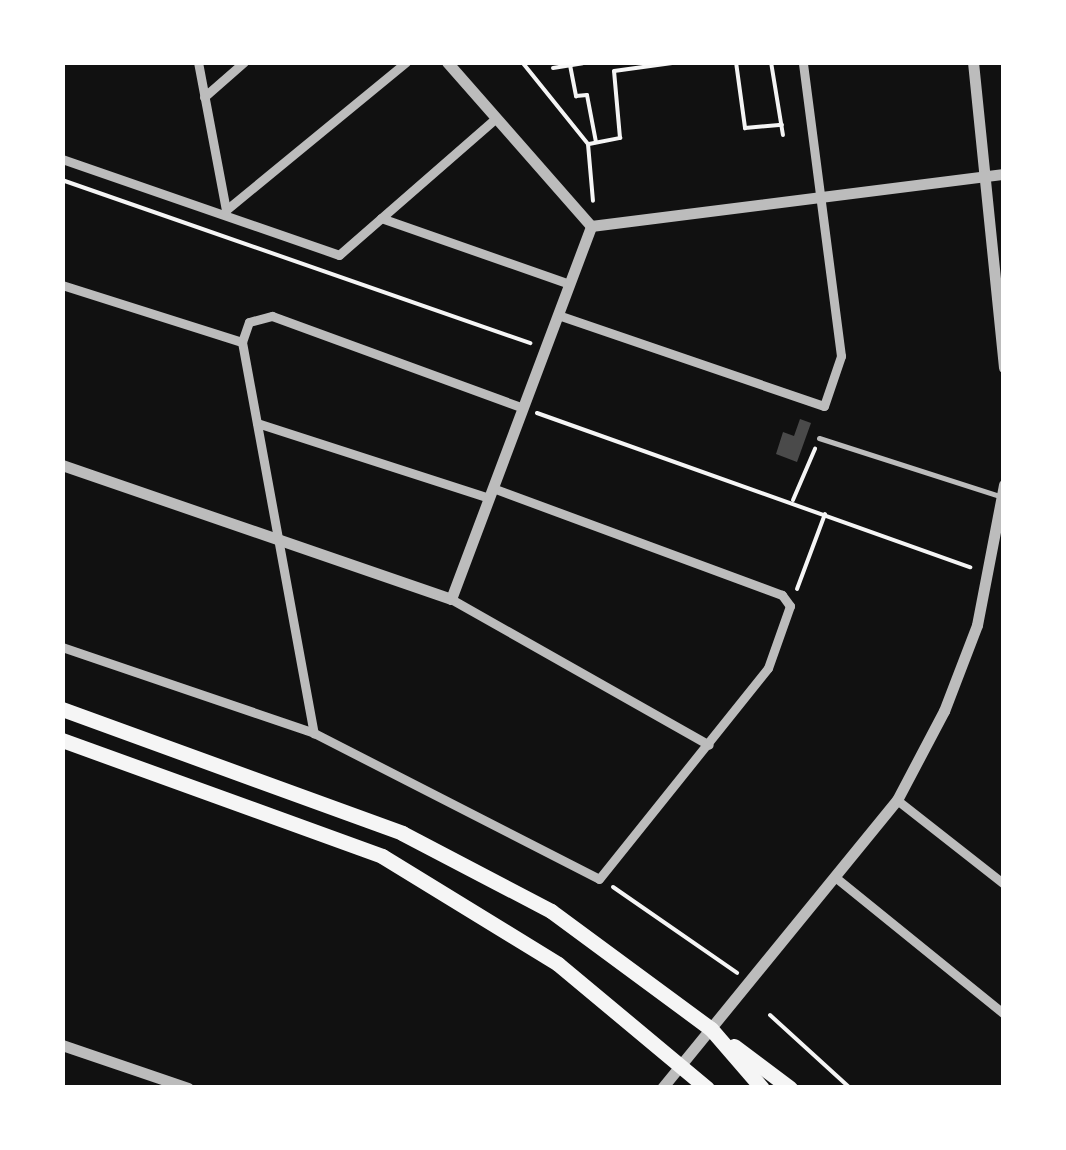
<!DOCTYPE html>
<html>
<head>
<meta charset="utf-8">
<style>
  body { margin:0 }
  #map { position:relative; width:1066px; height:1150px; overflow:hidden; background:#111; font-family:"Nunito Sans",sans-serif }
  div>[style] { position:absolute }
  .building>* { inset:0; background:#4a4a4a }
  .path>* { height:4px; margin:-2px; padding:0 2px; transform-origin:2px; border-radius:2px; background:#f5f5f5 }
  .service>* { height:5px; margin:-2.5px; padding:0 2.5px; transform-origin:2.5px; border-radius:2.5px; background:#bcbcbc }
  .minor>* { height:9px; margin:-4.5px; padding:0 4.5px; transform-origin:4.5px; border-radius:4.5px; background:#bcbcbc }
  .tertiary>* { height:11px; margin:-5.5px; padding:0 5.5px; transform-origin:5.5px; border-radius:5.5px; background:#bcbcbc }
  .trunk>* { height:15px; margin:-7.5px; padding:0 7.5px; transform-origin:7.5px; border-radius:7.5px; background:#f5f5f5 }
  span { translate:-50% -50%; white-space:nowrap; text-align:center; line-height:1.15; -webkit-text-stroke:8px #fff; paint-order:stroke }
  .frame { position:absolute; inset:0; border:65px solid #fff; pointer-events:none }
</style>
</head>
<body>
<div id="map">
  <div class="building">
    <i style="clip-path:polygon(800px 419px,811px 423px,797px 462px,776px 454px,783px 432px,794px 436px)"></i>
  </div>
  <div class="path">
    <i style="left:522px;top:62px;width:105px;rotate:51.2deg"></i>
    <i style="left:588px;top:144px;width:57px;rotate:85deg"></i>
    <i style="left:736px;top:62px;width:67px;rotate:82.2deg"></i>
    <i style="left:745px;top:128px;width:37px;rotate:-5deg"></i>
    <i style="left:771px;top:62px;width:74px;rotate:80.7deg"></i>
    <i style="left:570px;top:65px;width:32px;rotate:79deg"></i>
    <i style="left:576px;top:96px;width:11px;rotate:-5deg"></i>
    <i style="left:587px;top:95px;width:48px;rotate:79.2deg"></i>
    <i style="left:553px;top:68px;width:30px;rotate:-9deg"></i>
    <i style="left:589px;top:144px;width:32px;rotate:-11deg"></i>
    <i style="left:620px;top:138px;width:67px;rotate:-95.1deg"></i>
    <i style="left:614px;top:71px;width:66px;rotate:-7.9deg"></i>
    <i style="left:62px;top:180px;width:496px;rotate:19.2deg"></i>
    <i style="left:537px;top:413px;width:460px;rotate:19.6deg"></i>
    <i style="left:793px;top:500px;width:56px;rotate:-66.7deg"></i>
    <i style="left:797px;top:589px;width:80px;rotate:-69.5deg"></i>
    <i style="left:613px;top:887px;width:151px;rotate:34.7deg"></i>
    <i style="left:770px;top:1015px;width:108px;rotate:42.4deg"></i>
  </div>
  <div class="service">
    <i style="left:819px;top:438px;width:190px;rotate:17.8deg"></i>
  </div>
  <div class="minor">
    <i style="left:198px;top:62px;width:151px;rotate:79.3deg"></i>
    <i style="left:204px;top:97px;width:53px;rotate:-41.2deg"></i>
    <i style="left:62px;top:159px;width:293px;rotate:19.1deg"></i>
    <i style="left:339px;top:255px;width:208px;rotate:-41.1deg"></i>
    <i style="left:226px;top:210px;width:233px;rotate:-39.4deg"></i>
    <i style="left:381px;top:218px;width:199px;rotate:19.3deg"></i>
    <i style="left:62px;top:285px;width:189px;rotate:17.6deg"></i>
    <i style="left:242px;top:342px;width:398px;rotate:79.6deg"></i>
    <i style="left:558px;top:315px;width:281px;rotate:18.9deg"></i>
    <i style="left:824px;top:406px;width:53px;rotate:-71.2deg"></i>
    <i style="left:841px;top:356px;width:296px;rotate:-97.4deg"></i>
    <i style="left:242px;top:342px;width:21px;rotate:-71deg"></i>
    <i style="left:249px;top:322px;width:24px;rotate:-15deg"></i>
    <i style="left:272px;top:316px;width:267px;rotate:20.1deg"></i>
    <i style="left:257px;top:423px;width:244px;rotate:17.9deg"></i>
    <i style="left:451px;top:599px;width:296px;rotate:29.5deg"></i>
    <i style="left:62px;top:647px;width:266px;rotate:18.8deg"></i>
    <i style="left:314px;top:733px;width:320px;rotate:27.1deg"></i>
    <i style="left:599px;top:879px;width:270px;rotate:-51.3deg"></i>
    <i style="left:768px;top:668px;width:66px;rotate:-70.5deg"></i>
    <i style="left:790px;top:606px;width:14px;rotate:-126deg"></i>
    <i style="left:782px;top:595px;width:308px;rotate:-159.7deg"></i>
    <i style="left:897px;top:800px;width:136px;rotate:38.1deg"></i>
    <i style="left:835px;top:877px;width:218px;rotate:39deg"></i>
  </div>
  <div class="tertiary">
    <i style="left:447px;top:62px;width:218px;rotate:48.7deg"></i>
    <i style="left:973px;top:62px;width:307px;rotate:84.2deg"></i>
    <i style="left:591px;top:226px;width:416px;rotate:-7.2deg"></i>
    <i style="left:62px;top:465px;width:411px;rotate:19deg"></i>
    <i style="left:451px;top:599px;width:398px;rotate:-69.4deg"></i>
    <i style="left:62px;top:1045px;width:133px;rotate:18.8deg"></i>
    <i style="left:662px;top:1088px;width:372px;rotate:-50.8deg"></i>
    <i style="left:897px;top:800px;width:101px;rotate:-62.2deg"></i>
    <i style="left:944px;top:711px;width:92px;rotate:-69deg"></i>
    <i style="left:977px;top:625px;width:143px;rotate:-79.1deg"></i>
  </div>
  <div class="trunk">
    <i style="left:62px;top:709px;width:362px;rotate:20deg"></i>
    <i style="left:402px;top:833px;width:168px;rotate:27.6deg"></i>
    <i style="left:551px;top:911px;width:199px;rotate:36.4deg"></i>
    <i style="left:711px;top:1029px;width:78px;rotate:49.2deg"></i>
    <i style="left:62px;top:740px;width:340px;rotate:19.9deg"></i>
    <i style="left:382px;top:856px;width:206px;rotate:31.5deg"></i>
    <i style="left:558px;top:964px;width:194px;rotate:39.8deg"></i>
    <i style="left:734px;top:1046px;width:70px;rotate:36.9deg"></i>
  </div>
  <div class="frame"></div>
</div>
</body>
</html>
